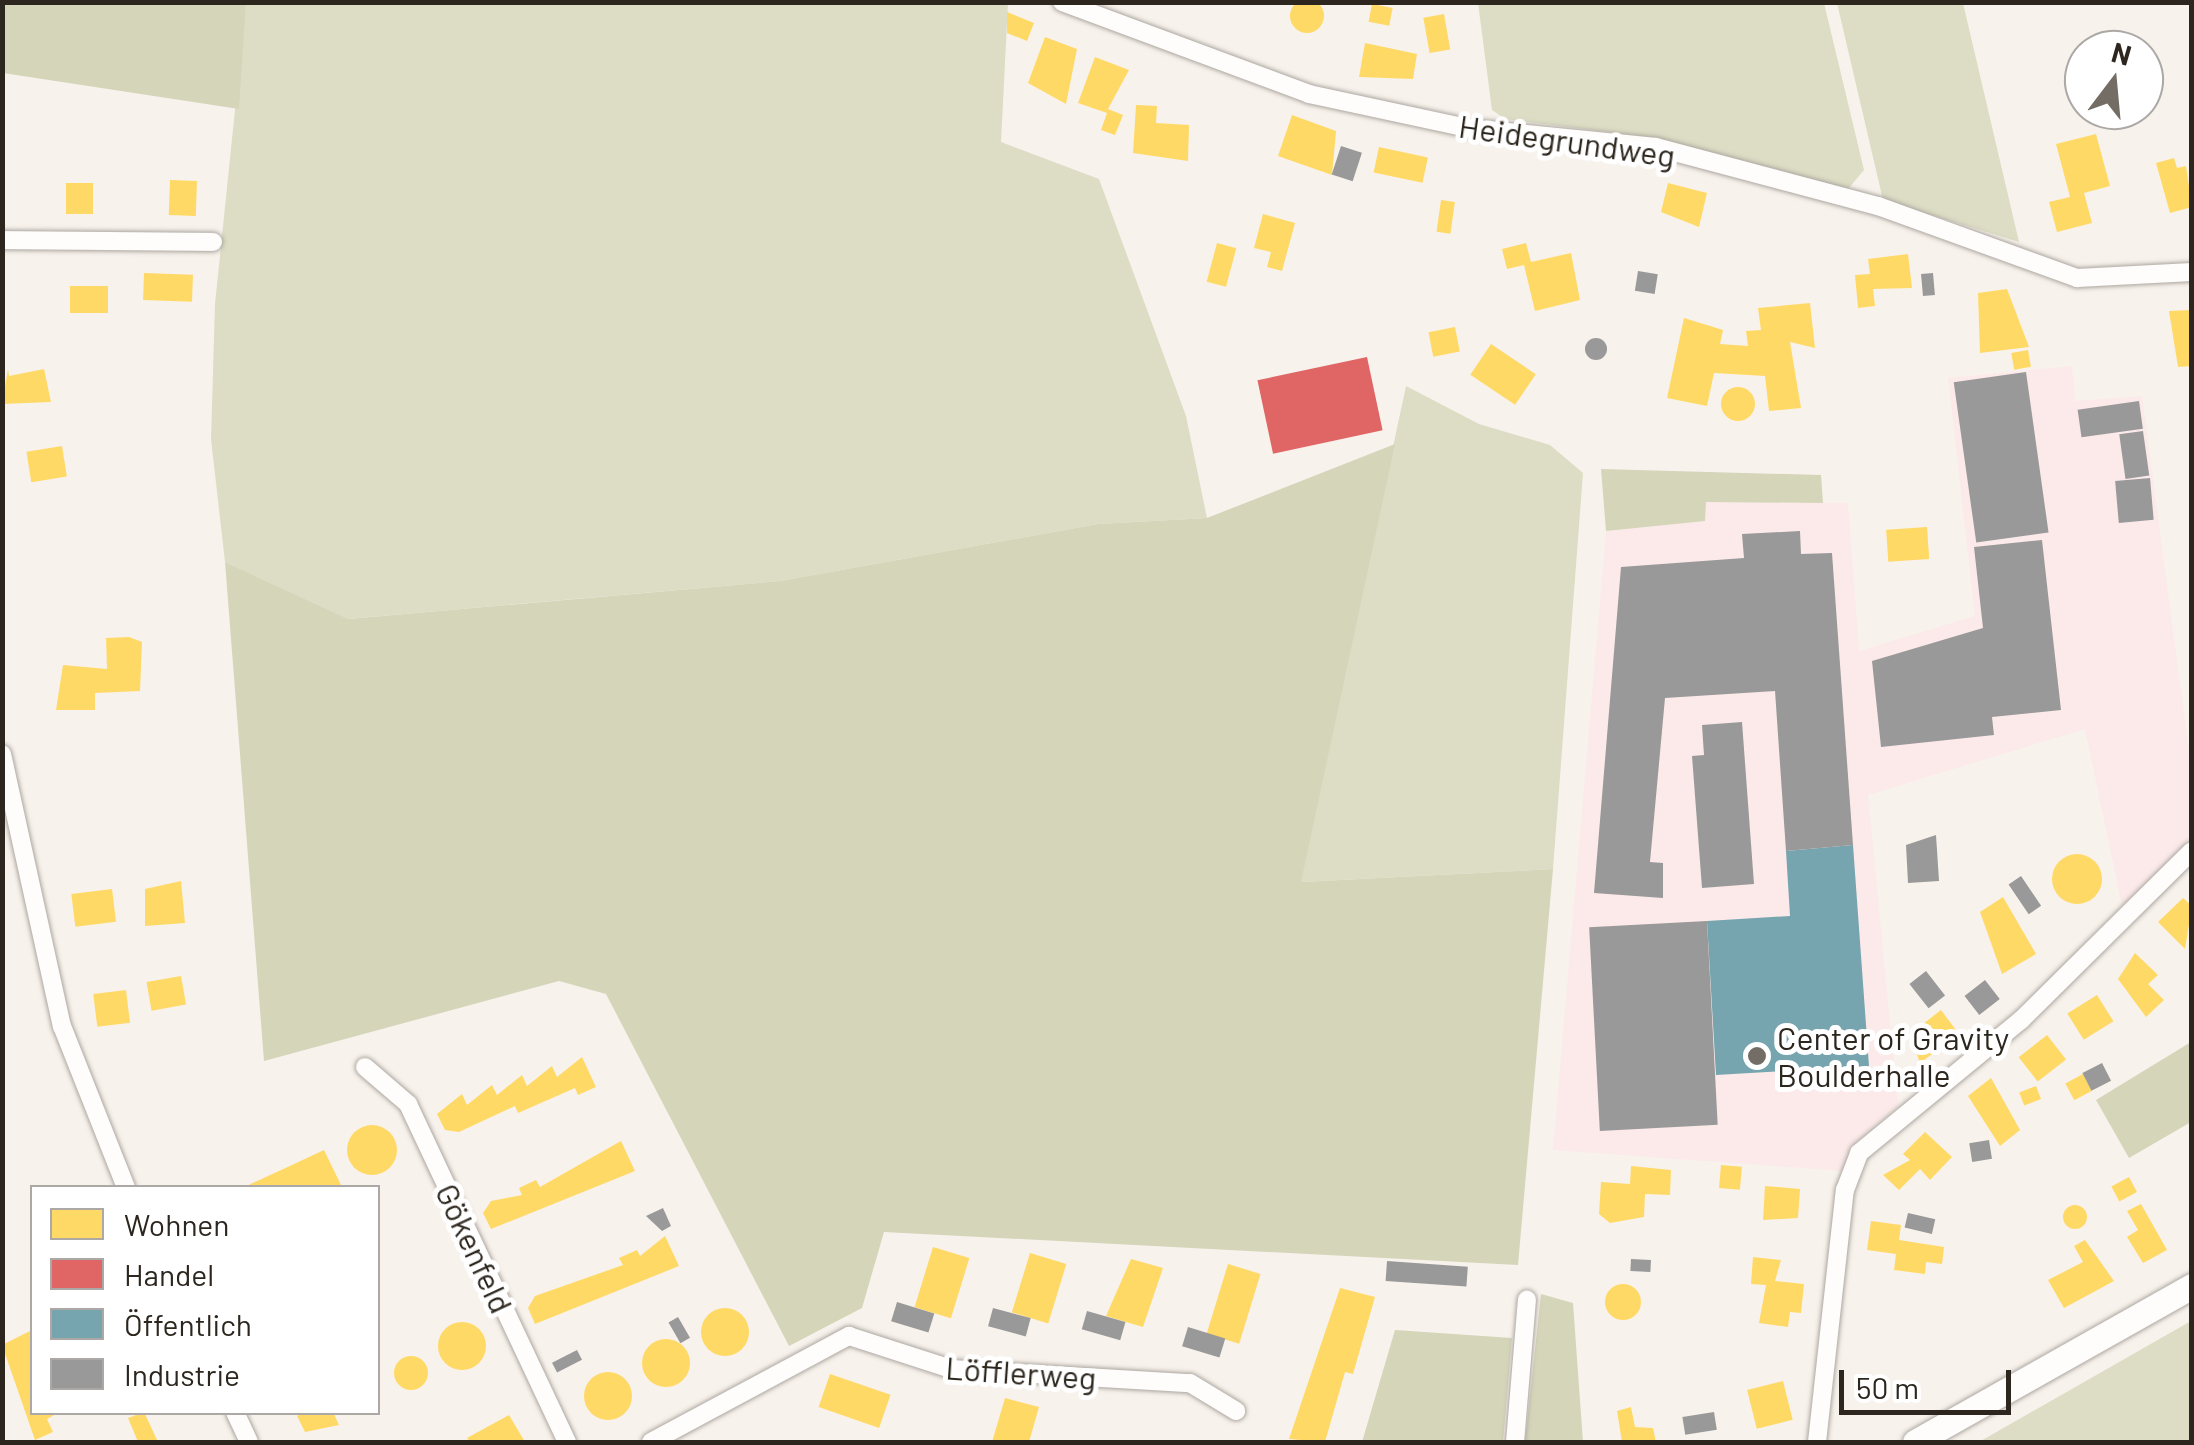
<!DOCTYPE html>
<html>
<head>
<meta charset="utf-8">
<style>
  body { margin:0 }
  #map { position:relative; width:2194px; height:1445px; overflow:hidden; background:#f8f2ec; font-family:Barlow,sans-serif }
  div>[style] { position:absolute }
  .industrial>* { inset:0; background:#fbeae9 }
  .green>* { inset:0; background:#dcddc4 }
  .forest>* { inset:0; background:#d5d5ba }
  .homes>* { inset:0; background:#ffd966; transform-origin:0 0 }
  .round { border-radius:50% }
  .shops>* { inset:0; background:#e06666; transform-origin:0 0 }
  .public>* { inset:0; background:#76a5af }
  .industry>* { inset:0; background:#999; transform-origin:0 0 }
  .roads { filter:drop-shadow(0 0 2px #ada7a1) drop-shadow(0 0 2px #ada7a1) }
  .street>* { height:18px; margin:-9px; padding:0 9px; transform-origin:9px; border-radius:9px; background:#fefdfc }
  .secondary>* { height:25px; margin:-12.5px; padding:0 12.5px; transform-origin:12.5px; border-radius:12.5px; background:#fefdfc }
  .dots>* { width:28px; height:28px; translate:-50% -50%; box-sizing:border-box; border:5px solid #fff; border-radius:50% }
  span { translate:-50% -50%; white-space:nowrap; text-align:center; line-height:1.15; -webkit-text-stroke:10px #fff; paint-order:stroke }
  .street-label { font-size:32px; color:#2c261e }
  .poi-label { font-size:32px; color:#2c261e }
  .left { translate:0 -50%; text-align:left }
  .frame { position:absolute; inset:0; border:5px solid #2c261e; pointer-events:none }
  .legend { position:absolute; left:30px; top:1185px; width:350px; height:230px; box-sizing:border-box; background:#fff; border:2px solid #aba8a5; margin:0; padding:12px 18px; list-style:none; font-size:30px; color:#2c261e }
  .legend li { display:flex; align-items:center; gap:20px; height:50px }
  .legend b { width:50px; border:2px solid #aba8a5 }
  .north { position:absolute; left:2064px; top:30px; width:100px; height:100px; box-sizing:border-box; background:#fff; border:2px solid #aba8a5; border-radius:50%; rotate:16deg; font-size:28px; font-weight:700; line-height:40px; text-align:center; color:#2c261e }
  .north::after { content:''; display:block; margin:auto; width:35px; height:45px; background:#736d66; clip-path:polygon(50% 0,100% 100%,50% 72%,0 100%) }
  .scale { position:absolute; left:1839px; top:1370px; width:172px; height:45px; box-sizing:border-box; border:5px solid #2c261e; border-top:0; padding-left:12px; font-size:30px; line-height:35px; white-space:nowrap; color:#2c261e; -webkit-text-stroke:8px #fff; paint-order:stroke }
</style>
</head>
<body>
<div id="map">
  <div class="industrial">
    <i style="clip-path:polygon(2072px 366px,2075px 401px,2142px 396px,2191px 767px,2191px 840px,2122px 906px,2085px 729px,1868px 795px,1898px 1106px,1854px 1144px,1843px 1171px,1553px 1150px,1606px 531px,1704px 521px,1706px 502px,1848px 503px,1859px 651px,1975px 616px,1948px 378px)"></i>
  </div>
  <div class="green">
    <i style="clip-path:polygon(246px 3px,1008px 3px,1001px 142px,1099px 179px,1186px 416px,1207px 518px,1098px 524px,780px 581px,347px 619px,225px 562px,211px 439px,215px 304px)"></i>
    <i style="clip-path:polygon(1478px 3px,1824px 3px,1864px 170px,1848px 189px,1657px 138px,1505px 119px,1492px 110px)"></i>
    <i style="clip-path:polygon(1837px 3px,1963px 3px,2019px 242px,1883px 200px)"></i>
    <i style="clip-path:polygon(1406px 386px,1479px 424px,1550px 445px,1583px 473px,1553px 869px,1300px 882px)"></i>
    <i style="clip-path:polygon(2191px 1321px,2191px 1442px,1979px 1442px)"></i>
  </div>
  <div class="forest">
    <i style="clip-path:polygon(2px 3px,246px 3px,239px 109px,3px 73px)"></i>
    <i style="clip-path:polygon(1395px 444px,1301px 882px,1553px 869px,1518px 1265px,884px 1232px,862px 1308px,789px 1346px,606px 994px,559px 981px,264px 1061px,225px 562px,348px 619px,780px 581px,1098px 524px,1207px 518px)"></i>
    <i style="clip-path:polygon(1601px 469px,1821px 475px,1823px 503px,1706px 502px,1705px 521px,1606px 531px)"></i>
    <i style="clip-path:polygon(2191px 1042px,2191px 1122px,2129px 1158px,2096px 1100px)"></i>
    <i style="clip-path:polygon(1541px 1294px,1573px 1303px,1583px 1442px,1525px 1442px)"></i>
    <i style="clip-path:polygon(1395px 1330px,1512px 1338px,1503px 1442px,1362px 1442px)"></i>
  </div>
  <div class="homes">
    <i class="round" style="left:1290px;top:-1px;width:34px;height:34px"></i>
    <i style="left:1372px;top:4px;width:21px;height:18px;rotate:11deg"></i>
    <i style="clip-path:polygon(1007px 12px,1034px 23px,1027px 41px,1007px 33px)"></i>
    <i style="left:1444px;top:14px;width:36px;height:21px;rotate:80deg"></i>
    <i style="clip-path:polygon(1045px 37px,1077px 49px,1066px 104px,1028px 83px)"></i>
    <i style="clip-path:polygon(1365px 43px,1417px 54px,1413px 79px,1359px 77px)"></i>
    <i style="clip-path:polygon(1095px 57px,1129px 70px,1108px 109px,1123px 115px,1115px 135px,1101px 130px,1107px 113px,1078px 103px)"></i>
    <i style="clip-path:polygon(1136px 105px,1157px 106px,1156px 123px,1189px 125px,1188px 161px,1133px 153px)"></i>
    <i style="clip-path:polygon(1292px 115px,1336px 131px,1332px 175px,1278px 156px)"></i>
    <i style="clip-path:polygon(2096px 134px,2110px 186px,2084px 193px,2092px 223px,2057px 232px,2049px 202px,2070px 197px,2056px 144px)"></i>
    <i style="left:1379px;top:147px;width:50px;height:26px;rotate:12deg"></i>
    <i style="clip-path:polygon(2174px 158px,2177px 168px,2186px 166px,2192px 207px,2170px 213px,2156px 163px)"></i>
    <i style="left:170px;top:180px;width:27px;height:35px;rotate:2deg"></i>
    <i style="left:66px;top:183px;width:27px;height:31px"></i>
    <i style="clip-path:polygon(1668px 183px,1707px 193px,1699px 227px,1661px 212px)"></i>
    <i style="left:1441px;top:200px;width:14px;height:32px;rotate:8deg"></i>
    <i style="clip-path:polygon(1263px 214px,1295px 223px,1282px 271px,1267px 267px,1271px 252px,1254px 248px)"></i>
    <i style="left:1217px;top:243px;width:20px;height:40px;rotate:15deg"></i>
    <i style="clip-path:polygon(1526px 243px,1531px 262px,1571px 253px,1580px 300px,1535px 311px,1524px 265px,1507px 269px,1502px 249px)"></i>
    <i style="clip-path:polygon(1908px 254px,1912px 288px,1873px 289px,1875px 306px,1858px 308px,1855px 275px,1870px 274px,1868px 259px)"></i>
    <i style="left:144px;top:273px;width:49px;height:27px;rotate:2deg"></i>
    <i style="left:70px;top:286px;width:38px;height:27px"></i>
    <i style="clip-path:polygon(2007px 289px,2029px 347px,1980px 353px,1978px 293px)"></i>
    <i style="clip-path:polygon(1810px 303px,1815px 348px,1790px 342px,1801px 408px,1769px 411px,1765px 376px,1714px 373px,1707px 406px,1667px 398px,1684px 318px,1723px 330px,1720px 344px,1748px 346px,1746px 331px,1761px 330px,1758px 308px)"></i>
    <i style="clip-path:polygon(2192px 310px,2192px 366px,2178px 367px,2169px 311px)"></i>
    <i style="left:1455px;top:327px;width:25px;height:27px;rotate:79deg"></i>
    <i style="left:1491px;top:344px;width:54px;height:37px;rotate:34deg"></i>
    <i style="left:2028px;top:350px;width:17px;height:17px;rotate:80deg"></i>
    <i style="clip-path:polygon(8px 369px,9px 376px,44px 369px,51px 402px,2px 404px)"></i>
    <i class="round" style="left:1721px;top:387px;width:34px;height:34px"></i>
    <i style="left:62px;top:446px;width:31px;height:36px;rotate:81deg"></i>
    <i style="left:1927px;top:527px;width:32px;height:41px;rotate:86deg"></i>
    <i style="clip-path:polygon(129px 637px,142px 642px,140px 691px,95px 693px,95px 710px,56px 710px,63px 665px,107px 669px,106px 638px)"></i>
    <i class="round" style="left:2052px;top:854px;width:50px;height:50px"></i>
    <i style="clip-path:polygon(181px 881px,185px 923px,145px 926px,145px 889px)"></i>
    <i style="left:112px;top:889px;width:33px;height:41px;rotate:83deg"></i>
    <i style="clip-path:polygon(2003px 897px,2036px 954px,2002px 974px,1980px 912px)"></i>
    <i style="clip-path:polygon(2183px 898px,2192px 906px,2185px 949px,2158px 922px)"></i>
    <i style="clip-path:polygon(2135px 953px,2158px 975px,2148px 984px,2164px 1000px,2146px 1017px,2118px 979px)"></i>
    <i style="left:181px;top:976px;width:29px;height:35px;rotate:80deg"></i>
    <i style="left:126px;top:990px;width:33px;height:33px;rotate:83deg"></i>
    <i style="left:2097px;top:995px;width:31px;height:35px;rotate:58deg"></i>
    <i style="clip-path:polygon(1941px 1010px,1959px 1034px,1920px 1063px,1910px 1034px)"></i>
    <i style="left:2047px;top:1035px;width:31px;height:36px;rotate:52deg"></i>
    <i style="clip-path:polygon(582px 1057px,596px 1087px,578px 1095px,575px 1088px,518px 1113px,515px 1106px,459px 1132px,445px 1130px,437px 1114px,462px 1094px,467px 1105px,492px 1085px,497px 1095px,522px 1075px,527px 1086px,552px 1066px,557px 1077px)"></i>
    <i style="left:2083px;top:1074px;width:19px;height:20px;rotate:62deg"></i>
    <i style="clip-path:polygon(1991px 1078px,2020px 1130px,2000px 1146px,1968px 1096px)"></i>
    <i style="left:2036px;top:1086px;width:14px;height:18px;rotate:69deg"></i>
    <i class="round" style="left:347px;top:1125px;width:50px;height:50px"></i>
    <i style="clip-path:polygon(1925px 1132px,1952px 1157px,1930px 1180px,1920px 1169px,1899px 1190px,1883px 1175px,1910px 1160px,1903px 1154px)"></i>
    <i style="clip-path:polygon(621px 1141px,635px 1171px,491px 1229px,483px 1213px,491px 1201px,522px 1195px,519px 1188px,536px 1180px,540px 1187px)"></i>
    <i style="clip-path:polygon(324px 1150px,341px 1185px,242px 1188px,294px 1164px)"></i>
    <i style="left:1721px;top:1165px;width:21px;height:23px;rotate:5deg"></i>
    <i style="clip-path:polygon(1631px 1166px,1671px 1170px,1670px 1195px,1645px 1194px,1644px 1217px,1610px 1223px,1599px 1214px,1601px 1182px,1630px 1184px)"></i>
    <i style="left:2129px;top:1177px;width:17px;height:20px;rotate:62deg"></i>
    <i style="clip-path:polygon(1765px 1186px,1800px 1189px,1798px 1218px,1763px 1220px)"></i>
    <i style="clip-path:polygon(2141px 1204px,2167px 1250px,2143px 1263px,2127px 1237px,2138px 1230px,2127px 1211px)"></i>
    <i class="round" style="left:2063px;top:1205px;width:24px;height:24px"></i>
    <i style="clip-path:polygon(1871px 1221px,1901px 1225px,1899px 1240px,1944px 1247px,1942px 1264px,1926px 1262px,1925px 1274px,1894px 1270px,1896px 1254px,1867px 1250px)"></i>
    <i style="clip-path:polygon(665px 1236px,679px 1266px,535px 1324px,528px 1308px,535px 1296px,623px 1265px,619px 1258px,637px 1250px,640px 1256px)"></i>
    <i style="clip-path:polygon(2085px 1240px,2114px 1281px,2064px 1308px,2048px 1280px,2083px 1262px,2074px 1246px)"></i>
    <i style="left:933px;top:1247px;width:38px;height:63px;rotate:17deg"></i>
    <i style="left:1030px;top:1253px;width:38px;height:62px;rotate:17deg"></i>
    <i style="clip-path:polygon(1753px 1257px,1781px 1260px,1775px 1281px,1804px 1284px,1801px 1313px,1790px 1312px,1788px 1327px,1759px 1323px,1766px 1285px,1751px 1284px)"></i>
    <i style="clip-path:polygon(1131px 1259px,1163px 1268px,1143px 1327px,1106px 1316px)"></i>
    <i style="left:1228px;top:1264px;width:34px;height:73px;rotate:17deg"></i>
    <i class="round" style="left:1605px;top:1284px;width:36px;height:36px"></i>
    <i style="clip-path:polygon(1340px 1288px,1375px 1297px,1353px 1374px,1345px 1372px,1325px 1442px,1289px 1439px)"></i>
    <i class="round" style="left:701px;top:1308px;width:48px;height:48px"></i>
    <i class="round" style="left:438px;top:1322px;width:48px;height:48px"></i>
    <i style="clip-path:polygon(32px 1330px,32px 1412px,60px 1412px,47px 1419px,53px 1432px,35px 1440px,2px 1345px)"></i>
    <i class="round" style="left:642px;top:1339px;width:48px;height:48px"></i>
    <i class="round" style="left:394px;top:1356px;width:34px;height:34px"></i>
    <i class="round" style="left:584px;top:1372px;width:48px;height:48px"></i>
    <i style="left:830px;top:1374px;width:64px;height:35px;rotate:19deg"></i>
    <i style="left:1783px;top:1381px;width:40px;height:37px;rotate:76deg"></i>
    <i style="clip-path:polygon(1005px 1398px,1039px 1407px,1029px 1442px,992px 1442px)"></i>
    <i style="clip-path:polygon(1631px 1407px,1635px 1427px,1653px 1428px,1656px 1442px,1622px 1442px,1617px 1411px)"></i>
    <i style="clip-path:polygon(144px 1412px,158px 1442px,138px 1442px,128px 1418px)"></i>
    <i style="clip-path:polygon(304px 1412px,333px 1412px,339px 1425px,305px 1432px,297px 1416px)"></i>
    <i style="clip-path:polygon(509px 1415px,525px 1442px,470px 1442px,467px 1438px)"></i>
  </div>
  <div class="shops">
    <i style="left:1367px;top:357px;width:75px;height:112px;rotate:78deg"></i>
  </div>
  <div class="public">
    <i style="clip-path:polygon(1853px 845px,1869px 1066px,1716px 1075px,1707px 921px,1790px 916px,1786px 851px)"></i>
  </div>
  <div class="industry">
    <i style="left:1341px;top:146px;width:22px;height:30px;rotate:18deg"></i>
    <i style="left:1638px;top:271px;width:20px;height:20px;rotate:9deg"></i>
    <i style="left:1933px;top:273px;width:22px;height:12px;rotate:85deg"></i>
    <i class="round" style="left:1585px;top:338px;width:22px;height:22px"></i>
    <i style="left:2026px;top:372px;width:162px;height:73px;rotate:82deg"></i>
    <i style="left:2139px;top:401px;width:28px;height:62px;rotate:82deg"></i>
    <i style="left:2143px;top:431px;width:45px;height:24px;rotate:82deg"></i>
    <i style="left:2150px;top:478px;width:42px;height:35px;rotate:85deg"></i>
    <i style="clip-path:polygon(1800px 531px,1801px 554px,1832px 553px,1853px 845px,1786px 851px,1775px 691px,1665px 698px,1650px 862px,1663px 863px,1663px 898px,1594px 893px,1621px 567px,1744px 558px,1742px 534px)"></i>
    <i style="clip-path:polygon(2042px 540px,2061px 710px,1992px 717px,1994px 735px,1881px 747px,1872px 661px,1983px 628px,1974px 547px)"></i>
    <i style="clip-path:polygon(1742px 722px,1754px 884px,1702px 888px,1692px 756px,1704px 755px,1702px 725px)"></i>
    <i style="clip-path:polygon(1936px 835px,1939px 881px,1908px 883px,1906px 845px)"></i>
    <i style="left:2021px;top:876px;width:36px;height:15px;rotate:56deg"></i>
    <i style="left:1707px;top:921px;width:204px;height:118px;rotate:87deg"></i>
    <i style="left:1926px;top:971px;width:31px;height:21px;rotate:52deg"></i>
    <i style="left:1985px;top:980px;width:24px;height:26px;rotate:52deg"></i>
    <i style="left:2102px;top:1063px;width:20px;height:22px;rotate:63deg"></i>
    <i style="left:1989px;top:1140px;width:19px;height:20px;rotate:81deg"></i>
    <i style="clip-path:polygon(663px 1208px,671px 1226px,662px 1231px,646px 1216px)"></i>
    <i style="left:1908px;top:1213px;width:28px;height:15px;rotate:13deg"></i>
    <i style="left:1631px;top:1259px;width:20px;height:12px;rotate:3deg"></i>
    <i style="left:1387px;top:1261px;width:81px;height:20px;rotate:4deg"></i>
    <i style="left:897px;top:1302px;width:39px;height:20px;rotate:17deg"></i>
    <i style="left:993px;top:1308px;width:39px;height:19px;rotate:15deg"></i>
    <i style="left:1087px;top:1311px;width:40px;height:19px;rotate:16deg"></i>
    <i style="left:678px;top:1317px;width:24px;height:11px;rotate:60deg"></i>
    <i style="left:1188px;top:1327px;width:39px;height:20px;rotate:17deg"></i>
    <i style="left:577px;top:1350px;width:11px;height:28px;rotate:63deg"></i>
    <i style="left:1714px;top:1412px;width:18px;height:32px;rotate:81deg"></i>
  </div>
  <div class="roads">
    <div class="street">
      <i style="left:1062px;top:2px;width:264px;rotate:20.4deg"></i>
      <i style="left:1309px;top:94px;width:162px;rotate:12.1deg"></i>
      <i style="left:1467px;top:128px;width:190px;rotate:5.7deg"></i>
      <i style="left:1656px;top:147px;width:230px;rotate:14.9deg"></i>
      <i style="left:1878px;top:206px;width:212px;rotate:19.9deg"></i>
      <i style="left:2077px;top:278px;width:115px;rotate:-3deg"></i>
      <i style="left:2px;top:240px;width:211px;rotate:0.5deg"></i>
      <i style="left:2px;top:754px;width:279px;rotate:77.6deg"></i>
      <i style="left:62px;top:1026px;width:174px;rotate:68.4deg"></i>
      <i style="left:365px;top:1067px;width:57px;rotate:40.7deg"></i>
      <i style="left:408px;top:1104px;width:374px;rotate:64.8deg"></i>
      <i style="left:235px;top:1412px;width:33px;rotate:65deg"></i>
      <i style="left:651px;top:1442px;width:225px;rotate:-28.2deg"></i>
      <i style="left:849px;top:1336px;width:107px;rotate:17.9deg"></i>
      <i style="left:951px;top:1369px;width:239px;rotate:3.4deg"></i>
      <i style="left:1190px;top:1383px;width:54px;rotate:31.3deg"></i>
      <i style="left:1515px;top:1442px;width:143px;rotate:-85.2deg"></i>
      <i style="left:1817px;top:1442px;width:254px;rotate:-83.7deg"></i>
      <i style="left:1845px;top:1190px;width:40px;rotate:-69deg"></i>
      <i style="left:1859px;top:1153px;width:210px;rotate:-39.4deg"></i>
      <i style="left:2021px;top:1020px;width:240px;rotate:-44.7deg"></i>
    </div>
    <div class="secondary">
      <i style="left:1915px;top:1442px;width:318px;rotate:-29.4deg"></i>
    </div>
  </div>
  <div class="dots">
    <i style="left:1757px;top:1056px;background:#736d66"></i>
  </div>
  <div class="street-label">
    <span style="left:1567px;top:140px;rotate:8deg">Heidegrundweg</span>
    <span style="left:475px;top:1248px;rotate:65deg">Gökenfeld</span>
    <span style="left:1021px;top:1372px;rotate:4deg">Löfflerweg</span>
  </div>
  <div class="poi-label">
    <span class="left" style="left:1777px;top:1056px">Center of Gravity<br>Boulderhalle</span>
  </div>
  <div class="frame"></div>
  <ul class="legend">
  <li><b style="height:28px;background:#ffd966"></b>Wohnen</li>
  <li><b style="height:28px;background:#e06666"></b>Handel</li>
  <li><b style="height:28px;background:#76a5af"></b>Öffentlich</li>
  <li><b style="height:28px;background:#999"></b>Industrie</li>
  </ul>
  <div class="north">N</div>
  <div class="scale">50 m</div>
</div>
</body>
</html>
